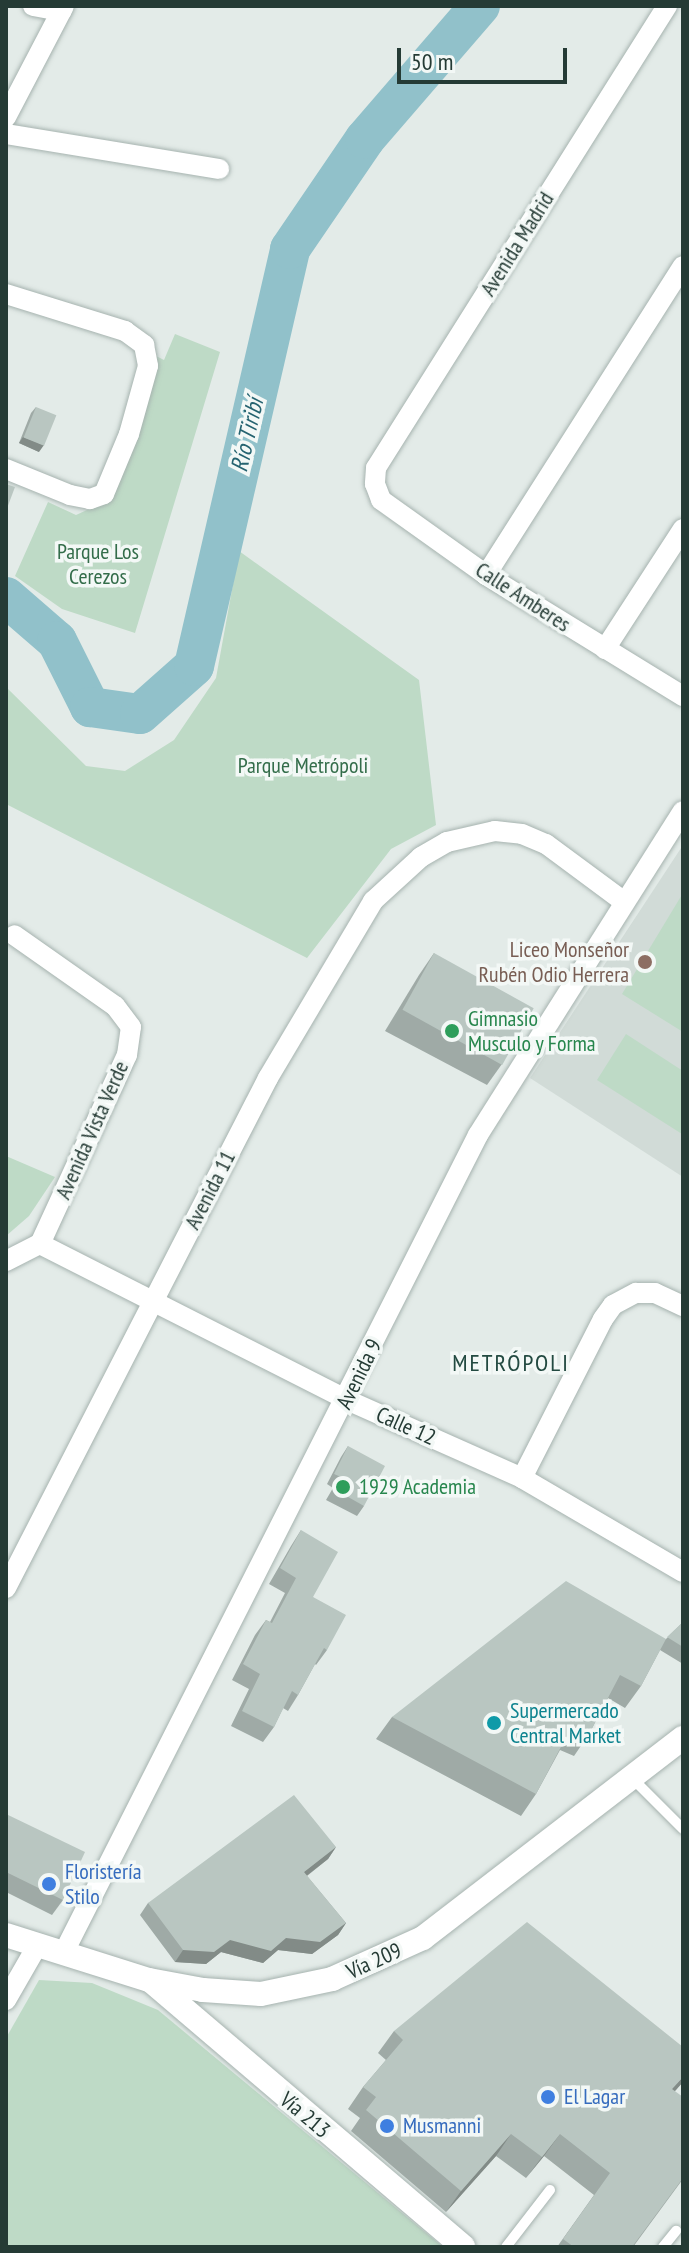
<!DOCTYPE html>
<html>
<head>
<meta charset="utf-8">
<style>
  body { margin:0 }
  #map { position:relative; width:689px; height:2253px; overflow:hidden; background:#e3ebe8; font-family:"PT Sans Narrow",sans-serif }
  div>[style] { position:absolute }
  .built>* { inset:0; background:#d1dbd7 }
  .green>* { inset:0; background:#bedac6 }
  .river>* { height:40px; margin:-20px; padding:0 20px; transform-origin:20px; border-radius:20px; background:#91c1ca }
  .roads { filter:drop-shadow(0 0 2px #a6b3af) drop-shadow(0 0 2px #a6b3af) }
  .service>* { height:10px; margin:-5px; padding:0 5px; transform-origin:5px; border-radius:5px; background:#fff }
  .minor>* { height:20px; margin:-10px; padding:0 10px; transform-origin:10px; border-radius:10px; background:#fff }
  .secondary>* { height:24px; margin:-12px; padding:0 12px; transform-origin:12px; border-radius:12px; background:#fff }
  .wall>* { inset:0; background:#9faaa6 }
  .shaded-wall>* { inset:0; background:#828b87 }
  .building>* { inset:0; background:#b9c6c1; transform-origin:0 0 }
  .dots>* { width:22px; height:22px; translate:-50% -50%; box-sizing:border-box; border:4px solid #f3f8f6; border-radius:50% }
  span { translate:-50% -50%; white-space:nowrap; text-align:center; line-height:1.15; -webkit-text-stroke:7px #f3f8f6; paint-order:stroke }
  .street-label { font-size:22px; color:#253b35 }
  .park-label { font-size:22px; color:#336d4a }
  .education-label { font-size:22px; color:#785e54 }
  .right { translate:-100% -50%; text-align:right }
  .leisure-label { font-size:22px; color:#27864d }
  .left { translate:0 -50%; text-align:left }
  .culture-label { font-size:22px; color:#0d838f }
  .shop-label { font-size:22px; color:#366cbe }
  .water-label { font-size:24px; color:#256370; font-style:italic }
  .neighbourhood-label { font-size:24px; color:#234a41; letter-spacing:2px }
  .frame { position:absolute; inset:0; border:8px solid #253b35; pointer-events:none }
  .scale { position:absolute; left:397px; top:48px; width:170px; height:36px; box-sizing:border-box; border:4px solid #253b35; border-top:0; padding-left:10px; font-size:24px; line-height:28px; white-space:nowrap; color:#253b35; -webkit-text-stroke:6px #f3f8f6; paint-order:stroke }
</style>
</head>
<body>
<div id="map">
  <div class="built">
    <i style="clip-path:polygon(683px 845px,683px 1177px,530px 1078px)"></i>
  </div>
  <div class="green">
    <i style="clip-path:polygon(175px 334px,220px 352px,135px 633px,62px 609px,15px 576px,48px 502px,76px 515px,98px 505px,156px 356px,164px 360px)"></i>
    <i style="clip-path:polygon(239px 551px,419px 680px,436px 825px,391px 849px,307px 958px,6px 804px,6px 687px,86px 766px,125px 771px,174px 740px,216px 678px)"></i>
    <i style="clip-path:polygon(683px 893px,683px 1032px,622px 994px)"></i>
    <i style="clip-path:polygon(626px 1034px,683px 1071px,682px 1134px,597px 1080px)"></i>
    <i style="clip-path:polygon(6px 1156px,55px 1177px,29px 1216px,6px 1236px)"></i>
    <i style="clip-path:polygon(39px 1980px,92px 1983px,158px 2010px,443px 2247px,6px 2247px,6px 2038px)"></i>
  </div>
  <div class="river">
    <i style="left:6px;top:597px;width:67px;rotate:40.8deg"></i>
    <i style="left:57px;top:641px;width:74px;rotate:63.4deg"></i>
    <i style="left:90px;top:707px;width:50px;rotate:8deg"></i>
    <i style="left:140px;top:714px;width:72px;rotate:-41.6deg"></i>
    <i style="left:194px;top:666px;width:428px;rotate:-77deg"></i>
    <i style="left:290px;top:249px;width:133px;rotate:-55.7deg"></i>
    <i style="left:365px;top:139px;width:176px;rotate:-49.2deg"></i>
  </div>
  <div class="roads">
    <div class="service">
      <i style="left:632px;top:1778px;width:72px;rotate:45deg"></i>
      <i style="left:506px;top:2247px;width:72px;rotate:-52.3deg"></i>
      <i style="left:663px;top:2247px;width:21px;rotate:-51deg"></i>
    </div>
    <div class="minor">
      <i style="left:33px;top:6px;width:29px;rotate:10deg"></i>
      <i style="left:667px;top:6px;width:546px;rotate:122.21deg"></i>
      <i style="left:376px;top:468px;width:16px;rotate:94deg"></i>
      <i style="left:375px;top:484px;width:17px;rotate:69deg"></i>
      <i style="left:381px;top:500px;width:129px;rotate:35.5deg"></i>
      <i style="left:486px;top:575px;width:231px;rotate:31.6deg"></i>
      <i style="left:6px;top:117px;width:125px;rotate:-62.4deg"></i>
      <i style="left:6px;top:134px;width:216px;rotate:9.3deg"></i>
      <i style="left:6px;top:294px;width:125px;rotate:17.3deg"></i>
      <i style="left:125px;top:331px;width:24px;rotate:36deg"></i>
      <i style="left:144px;top:345px;width:21px;rotate:79deg"></i>
      <i style="left:148px;top:366px;width:71px;rotate:105.6deg"></i>
      <i style="left:129px;top:434px;width:65px;rotate:112.6deg"></i>
      <i style="left:104px;top:494px;width:15px;rotate:160deg"></i>
      <i style="left:90px;top:499px;width:20px;rotate:-169deg"></i>
      <i style="left:70px;top:495px;width:69px;rotate:-157.9deg"></i>
      <i style="left:486px;top:575px;width:366px;rotate:-57.5deg"></i>
      <i style="left:605px;top:649px;width:143px;rotate:-57deg"></i>
      <i style="left:40px;top:1244px;width:344px;rotate:26.9deg"></i>
      <i style="left:347px;top:1400px;width:192px;rotate:24deg"></i>
      <i style="left:522px;top:1478px;width:186px;rotate:30.3deg"></i>
      <i style="left:6px;top:1261px;width:38px;rotate:-27deg"></i>
      <i style="left:40px;top:1244px;width:208px;rotate:-65.3deg"></i>
      <i style="left:127px;top:1055px;width:28px;rotate:-82deg"></i>
      <i style="left:131px;top:1027px;width:26px;rotate:-127deg"></i>
      <i style="left:115px;top:1006px;width:123px;rotate:-144.9deg"></i>
      <i style="left:522px;top:1478px;width:178px;rotate:-63deg"></i>
      <i style="left:603px;top:1319px;width:17px;rotate:-54deg"></i>
      <i style="left:613px;top:1305px;width:26px;rotate:-28deg"></i>
      <i style="left:636px;top:1293px;width:19px"></i>
      <i style="left:655px;top:1293px;width:31px;rotate:25deg"></i>
      <i style="left:6px;top:1588px;width:573px;rotate:-62.81deg"></i>
      <i style="left:268px;top:1078px;width:206px;rotate:-59.3deg"></i>
      <i style="left:373px;top:901px;width:65px;rotate:-42.5deg"></i>
      <i style="left:421px;top:857px;width:30px;rotate:-30deg"></i>
      <i style="left:447px;top:842px;width:49px;rotate:-12.9deg"></i>
      <i style="left:495px;top:831px;width:27px;rotate:6deg"></i>
      <i style="left:522px;top:834px;width:26px;rotate:23deg"></i>
      <i style="left:546px;top:844px;width:96px;rotate:36.5deg"></i>
      <i style="left:63px;top:1954px;width:918px;rotate:-63.13deg"></i>
      <i style="left:478px;top:1135px;width:383px;rotate:-57.7deg"></i>
      <i style="left:6px;top:2000px;width:62px;rotate:-60.1deg"></i>
    </div>
    <div class="secondary">
      <i style="left:6px;top:1935px;width:150px;rotate:17.5deg"></i>
      <i style="left:149px;top:1980px;width:55px;rotate:10.5deg"></i>
      <i style="left:203px;top:1990px;width:58px;rotate:3.9deg"></i>
      <i style="left:261px;top:1994px;width:73px;rotate:-11.9deg"></i>
      <i style="left:332px;top:1979px;width:100px;rotate:-24.3deg"></i>
      <i style="left:423px;top:1938px;width:328px;rotate:-37.6deg"></i>
      <i style="left:151px;top:1981px;width:410px;rotate:40.4deg"></i>
    </div>
  </div>
  <div class="wall">
    <i style="clip-path:polygon(36px 407px,39px 452px,19px 443px,31px 413px)"></i>
    <i style="clip-path:polygon(434px 953px,502px 1064px,487px 1085px,385px 1031px,419px 975px)"></i>
    <i style="clip-path:polygon(348px 1446px,364px 1506px,357px 1516px,326px 1500px,333px 1488px,327px 1484px,341px 1457px)"></i>
    <i style="clip-path:polygon(301px 1530px,313px 1597px,327px 1650px,316px 1665px,315px 1664px,298px 1695px,288px 1711px,283px 1708px,274px 1727px,263px 1742px,231px 1726px,249px 1689px,232px 1680px,255px 1635px,266px 1620px,270px 1622px,285px 1593px,269px 1584px,291px 1546px)"></i>
    <i style="clip-path:polygon(683px 1622px,683px 1664px,660px 1650px,641px 1686px,625px 1708px,608px 1698px,589px 1734px,574px 1756px,560px 1750px,536px 1794px,521px 1816px,376px 1739px,392px 1717px,666px 1639px)"></i>
    <i style="clip-path:polygon(6px 1814px,63px 1900px,52px 1915px,6px 1892px)"></i>
    <i style="clip-path:polygon(336px 1847px,328px 1859px,307px 1876px,346px 1923px,338px 1935px,312px 1954px,278px 1950px,263px 1963px,221px 1952px,206px 1964px,175px 1962px,140px 1915px,148px 1903px)"></i>
    <i style="clip-path:polygon(394px 2031px,683px 2047px,683px 2082px,675px 2091px,683px 2179px,633px 2247px,557px 2247px,594px 2195px,544px 2156px,526px 2178px,496px 2156px,446px 2212px,351px 2131px,360px 2118px,348px 2109px,363px 2087px,386px 2060px,378px 2053px)"></i>
  </div>
  <div class="shaded-wall">
    <i style="clip-path:polygon(23px 437px,44px 445px,39px 452px,19px 443px)"></i>
    <i style="clip-path:polygon(336px 1847px,328px 1859px,296px 1884px,304px 1872px)"></i>
    <i style="clip-path:polygon(346px 1923px,338px 1935px,312px 1954px,278px 1950px,263px 1963px,221px 1952px,206px 1964px,175px 1962px,183px 1950px,230px 1940px,286px 1938px)"></i>
    <i style="clip-path:polygon(683px 2077px,683px 2082px,657px 2111px,672px 2089px)"></i>
    <i style="clip-path:polygon(511px 2134px,496px 2156px,446px 2212px,461px 2191px)"></i>
    <i style="clip-path:polygon(560px 2134px,544px 2156px,526px 2178px,542px 2157px)"></i>
  </div>
  <div class="building">
    <i style="left:36px;top:407px;width:22px;height:33px;rotate:22deg"></i>
    <i style="clip-path:polygon(6px 484px,15px 487px,6px 511px)"></i>
    <i style="left:434px;top:953px;width:114px;height:65px;rotate:29deg"></i>
    <i style="clip-path:polygon(348px 1446px,385px 1466px,364px 1506px,334px 1489px,341px 1477px,334px 1474px)"></i>
    <i style="clip-path:polygon(301px 1530px,338px 1552px,313px 1597px,346px 1615px,327px 1650px,324px 1648px,298px 1695px,292px 1691px,274px 1727px,242px 1711px,260px 1674px,243px 1664px,266px 1620px,272px 1623px,296px 1578px,280px 1568px)"></i>
    <i style="clip-path:polygon(566px 1581px,666px 1639px,641px 1686px,620px 1675px,589px 1734px,572px 1726px,536px 1794px,392px 1717px)"></i>
    <i style="clip-path:polygon(683px 1622px,683px 1647px,667px 1637px)"></i>
    <i style="clip-path:polygon(294px 1795px,336px 1847px,304px 1872px,346px 1923px,320px 1942px,286px 1938px,271px 1951px,230px 1940px,214px 1952px,183px 1950px,148px 1903px)"></i>
    <i style="clip-path:polygon(6px 1814px,85px 1852px,63px 1900px,6px 1872px)"></i>
    <i style="clip-path:polygon(527px 1922px,683px 2047px,683px 2077px,672px 2089px,683px 2097px,683px 2178px,632px 2247px,574px 2247px,563px 2239px,610px 2173px,560px 2134px,542px 2157px,511px 2134px,461px 2191px,366px 2110px,376px 2097px,363px 2087px,403px 2040px,394px 2031px)"></i>
  </div>
  <div class="dots">
    <i style="left:645px;top:962px;background:#8d6e63"></i>
    <i style="left:452px;top:1031px;background:#2e9e5b"></i>
    <i style="left:343px;top:1487px;background:#2e9e5b"></i>
    <i style="left:494px;top:1723px;background:#0f9aa8"></i>
    <i style="left:49px;top:1884px;background:#3f7fe0"></i>
    <i style="left:548px;top:2097px;background:#3f7fe0"></i>
    <i style="left:387px;top:2126px;background:#3f7fe0"></i>
  </div>
  <div class="street-label">
    <span style="left:517px;top:244px;rotate:-58deg">Avenida Madrid</span>
    <span style="left:523px;top:597px;rotate:33deg">Calle Amberes</span>
    <span style="left:92px;top:1130px;rotate:-66deg">Avenida Vista Verde</span>
    <span style="left:210px;top:1190px;rotate:-63deg">Avenida 11</span>
    <span style="left:359px;top:1374px;rotate:-64deg">Avenida 9</span>
    <span style="left:406px;top:1426px;rotate:24deg">Calle 12</span>
    <span style="left:374px;top:1961px;rotate:-24deg">Vía 209</span>
    <span style="left:305px;top:2115px;rotate:40deg">Vía 213</span>
  </div>
  <div class="park-label">
    <span style="left:98px;top:564px">Parque Los<br>Cerezos</span>
    <span style="left:303px;top:766px">Parque Metrópoli</span>
  </div>
  <div class="education-label">
    <span class="right" style="left:629px;top:962px">Liceo Monseñor<br>Rubén Odio Herrera</span>
  </div>
  <div class="leisure-label">
    <span class="left" style="left:468px;top:1031px">Gimnasio<br>Musculo y Forma</span>
    <span class="left" style="left:359px;top:1487px">1929 Academia</span>
  </div>
  <div class="culture-label">
    <span class="left" style="left:510px;top:1723px">Supermercado<br>Central Market</span>
  </div>
  <div class="shop-label">
    <span class="left" style="left:65px;top:1884px">Floristería<br>Stilo</span>
    <span class="left" style="left:564px;top:2097px">El Lagar</span>
    <span class="left" style="left:403px;top:2126px">Musmanni</span>
  </div>
  <div class="water-label">
    <span style="left:247px;top:435px;rotate:-77deg">Río Tiribí</span>
  </div>
  <div class="neighbourhood-label">
    <span style="left:511px;top:1363px">METRÓPOLI</span>
  </div>
  <div class="frame"></div>
  <div class="scale">50 m</div>
</div>
</body>
</html>
